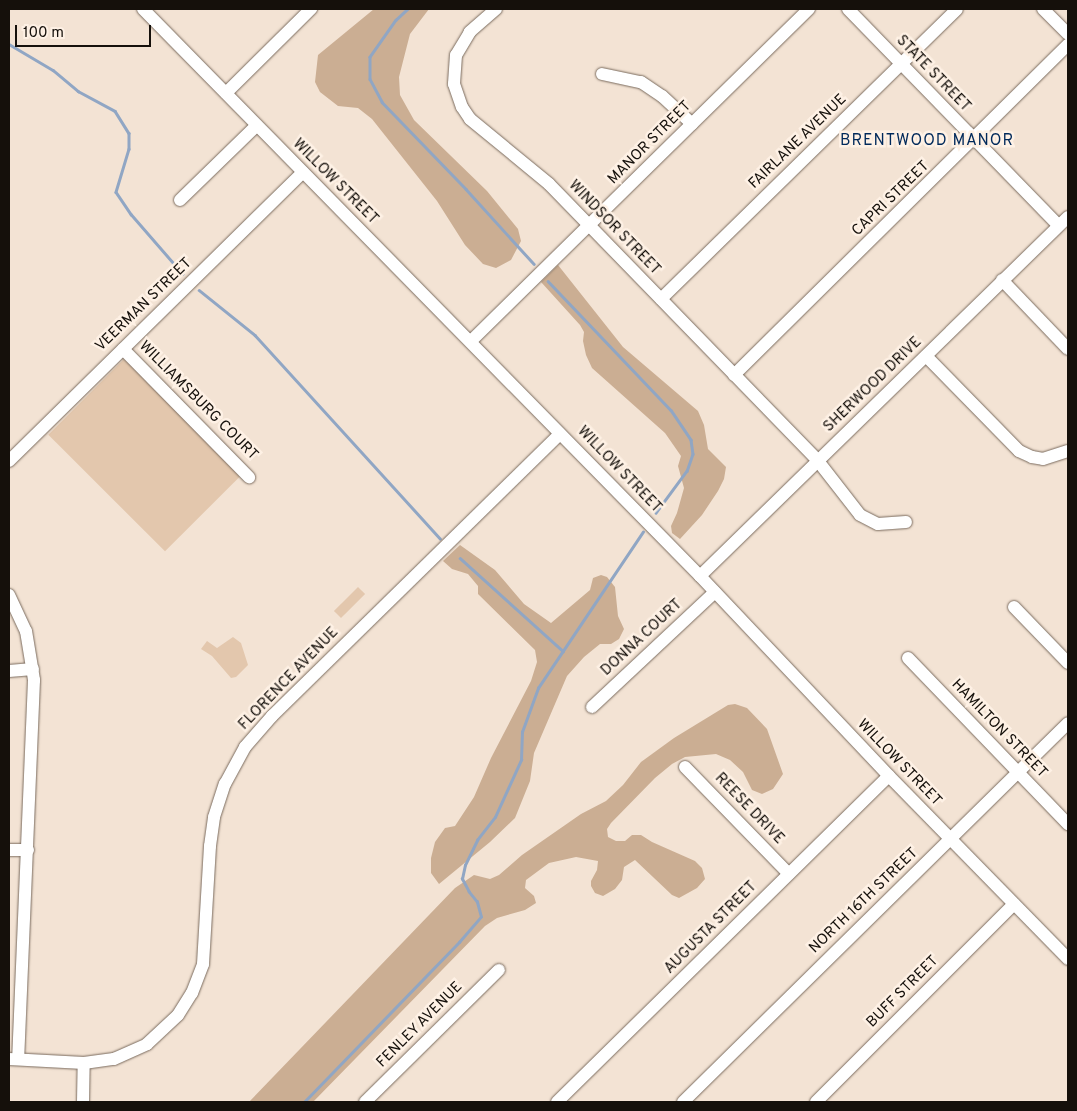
<!DOCTYPE html>
<html>
<head>
<meta charset="utf-8">
<style>
  body { margin:0 }
  #map { position:relative; width:1077px; height:1111px; overflow:hidden; background:#f3e3d4; font-family:Overpass,sans-serif }
  div>[style] { position:absolute }
  .green>* { inset:0; background:#e3c7ad; transform-origin:0 0 }
  .forest>* { inset:0; background:#cbae93 }
  .stream>* { height:2.5px; margin:-1.25px; padding:0 1.25px; transform-origin:1.25px; border-radius:1.25px; background:#90a6c4 }
  .roads { filter:drop-shadow(0 0 1px #7a6b5e) drop-shadow(0 0 1px #7a6b5e) }
  .minor>* { height:12px; margin:-6px; padding:0 6px; transform-origin:6px; border-radius:6px; background:#fff }
  span { translate:-50% -50%; white-space:nowrap; text-align:center; line-height:1.15; -webkit-text-stroke:5px #fef1e5; paint-order:stroke }
  .street-label { font-size:15px; color:#15100b }
  .neighbourhood-label { font-size:16px; color:#00295a; letter-spacing:1px }
  .frame { position:absolute; inset:0; border:10px solid #15100b; pointer-events:none }
  .scale { position:absolute; left:15px; top:25px; width:136px; height:22px; box-sizing:border-box; border:2px solid #15100b; border-top:0; padding-left:6px; font-size:15px; line-height:18px; white-space:nowrap; color:#15100b; -webkit-text-stroke:4px #fef1e5; paint-order:stroke }
</style>
</head>
<body>
<div id="map">
  <div class="green">
    <i style="left:124px;top:359px;width:165px;height:107px;rotate:45deg"></i>
    <i style="left:358px;top:587px;width:10px;height:34px;rotate:45deg"></i>
    <i style="clip-path:polygon(233px 637px,241px 643px,248px 665px,236px 677px,231px 678px,212px 656px,201px 649px,207px 641px,217px 648px)"></i>
  </div>
  <div class="forest">
    <i style="clip-path:polygon(374px 9px,429px 9px,410px 34px,399px 77px,400px 95px,414px 120px,487px 191px,518px 229px,521px 241px,511px 260px,496px 268px,483px 264px,465px 245px,437px 201px,372px 119px,358px 108px,338px 106px,320px 92px,315px 82px,318px 55px)"></i>
    <i style="clip-path:polygon(558px 265px,623px 347px,698px 411px,704px 425px,708px 449px,726px 467px,724px 479px,718px 491px,702px 515px,680px 539px,672px 533px,671px 526px,677px 513px,684px 488px,678px 466px,681px 456px,665px 433px,592px 368px,586px 355px,583px 341px,584px 332px,580px 325px,541px 282px)"></i>
    <i style="clip-path:polygon(460px 545px,495px 570px,524px 604px,551px 623px,590px 590px,593px 578px,601px 575px,607px 577px,615px 587px,618px 616px,624px 629px,619px 639px,611px 644px,600px 644px,584px 657px,567px 676px,534px 753px,530px 781px,515px 818px,490px 842px,439px 884px,431px 873px,431px 858px,435px 842px,445px 828px,455px 826px,474px 797px,491px 758px,531px 681px,537px 662px,535px 650px,478px 594px,478px 586px,468px 574px,452px 569px,443px 561px)"></i>
    <i style="clip-path:polygon(735px 704px,747px 708px,767px 729px,783px 774px,773px 789px,762px 794px,752px 790px,743px 772px,730px 760px,716px 754px,685px 757px,672px 764px,655px 778px,611px 823px,607px 829px,608px 837px,616px 841px,625px 841px,632px 835px,641px 835px,652px 842px,695px 861px,702px 868px,705px 879px,697px 888px,679px 898px,672px 895px,635px 860px,624px 867px,622px 880px,615px 889px,603px 896px,595px 893px,591px 886px,591px 881px,597px 870px,598px 861px,576px 857px,549px 863px,526px 880px,525px 888px,534px 896px,536px 903px,525px 910px,497px 918px,485px 926px,313px 1102px,249px 1102px,455px 888px,474px 875px,490px 879px,499px 875px,522px 855px,581px 814px,606px 801px,623px 785px,641px 762px,674px 738px,728px 705px)"></i>
  </div>
  <div class="stream">
    <i style="left:408px;top:9px;width:16px;rotate:137deg"></i>
    <i style="left:396px;top:20px;width:45px;rotate:125.1deg"></i>
    <i style="left:370px;top:57px;width:22px;rotate:90deg"></i>
    <i style="left:370px;top:79px;width:26px;rotate:62deg"></i>
    <i style="left:382px;top:102px;width:121px;rotate:46deg"></i>
    <i style="left:466px;top:189px;width:101px;rotate:47.8deg"></i>
    <i style="left:9px;top:44px;width:51px;rotate:30.6deg"></i>
    <i style="left:53px;top:70px;width:33px;rotate:40deg"></i>
    <i style="left:78px;top:91px;width:42px;rotate:28.4deg"></i>
    <i style="left:115px;top:111px;width:26px;rotate:58deg"></i>
    <i style="left:129px;top:133px;width:16px;rotate:90deg"></i>
    <i style="left:129px;top:149px;width:45px;rotate:106.8deg"></i>
    <i style="left:116px;top:192px;width:27px;rotate:56deg"></i>
    <i style="left:131px;top:214px;width:79px;rotate:49.1deg"></i>
    <i style="left:548px;top:281px;width:178px;rotate:46.4deg"></i>
    <i style="left:671px;top:410px;width:36px;rotate:56deg"></i>
    <i style="left:691px;top:440px;width:14px;rotate:82deg"></i>
    <i style="left:693px;top:454px;width:18px;rotate:109deg"></i>
    <i style="left:687px;top:471px;width:52px;rotate:126.4deg"></i>
    <i style="left:199px;top:290px;width:72px;rotate:38.8deg"></i>
    <i style="left:255px;top:335px;width:275px;rotate:47.7deg"></i>
    <i style="left:460px;top:558px;width:139px;rotate:42.1deg"></i>
    <i style="left:304px;top:1102px;width:223px;rotate:-45.9deg"></i>
    <i style="left:459px;top:942px;width:33px;rotate:-49deg"></i>
    <i style="left:481px;top:917px;width:16px;rotate:-105deg"></i>
    <i style="left:477px;top:902px;width:13px;rotate:-129deg"></i>
    <i style="left:469px;top:892px;width:15px;rotate:-118deg"></i>
    <i style="left:462px;top:879px;width:14px;rotate:-78deg"></i>
    <i style="left:465px;top:865px;width:28px;rotate:-64deg"></i>
    <i style="left:477px;top:840px;width:29px;rotate:-52deg"></i>
    <i style="left:495px;top:817px;width:63px;rotate:-65.5deg"></i>
    <i style="left:521px;top:760px;width:28px;rotate:-88deg"></i>
    <i style="left:522px;top:732px;width:47px;rotate:-70deg"></i>
    <i style="left:538px;top:688px;width:188px;rotate:-56.1deg"></i>
  </div>
  <div class="roads">
    <div class="minor">
      <i style="left:143px;top:9px;width:795px;rotate:45.51deg"></i>
      <i style="left:700px;top:576px;width:275px;rotate:46.6deg"></i>
      <i style="left:889px;top:776px;width:256px;rotate:45.6deg"></i>
      <i style="left:496px;top:9px;width:35px;rotate:139deg"></i>
      <i style="left:470px;top:32px;width:27px;rotate:121deg"></i>
      <i style="left:456px;top:55px;width:29px;rotate:94deg"></i>
      <i style="left:454px;top:84px;width:24px;rotate:71deg"></i>
      <i style="left:462px;top:107px;width:14px;rotate:56deg"></i>
      <i style="left:470px;top:119px;width:102px;rotate:39.4deg"></i>
      <i style="left:549px;top:184px;width:386px;rotate:45.8deg"></i>
      <i style="left:818px;top:461px;width:68px;rotate:52.1deg"></i>
      <i style="left:860px;top:515px;width:20px;rotate:27deg"></i>
      <i style="left:878px;top:524px;width:28px;rotate:-4deg"></i>
      <i style="left:848px;top:9px;width:301px;rotate:45.8deg"></i>
      <i style="left:1043px;top:9px;width:35px;rotate:45deg"></i>
      <i style="left:602px;top:74px;width:40px;rotate:12deg"></i>
      <i style="left:641px;top:82px;width:25px;rotate:34deg"></i>
      <i style="left:662px;top:96px;width:41px;rotate:43deg"></i>
      <i style="left:226px;top:93px;width:120px;rotate:-44.7deg"></i>
      <i style="left:180px;top:200px;width:107px;rotate:-44.2deg"></i>
      <i style="left:1002px;top:280px;width:95px;rotate:46.3deg"></i>
      <i style="left:661px;top:299px;width:414px;rotate:-44.4deg"></i>
      <i style="left:471px;top:341px;width:474px;rotate:-44.5deg"></i>
      <i style="left:123px;top:349px;width:180px;rotate:45.5deg"></i>
      <i style="left:926px;top:356px;width:133px;rotate:45.6deg"></i>
      <i style="left:1019px;top:451px;width:14px;rotate:25deg"></i>
      <i style="left:1032px;top:457px;width:11px;rotate:10deg"></i>
      <i style="left:1043px;top:459px;width:26px;rotate:-18deg"></i>
      <i style="left:734px;top:375px;width:470px;rotate:-44.7deg"></i>
      <i style="left:9px;top:461px;width:412px;rotate:-44.5deg"></i>
      <i style="left:700px;top:576px;width:514px;rotate:-44.29deg"></i>
      <i style="left:9px;top:595px;width:40px;rotate:65deg"></i>
      <i style="left:26px;top:631px;width:50px;rotate:80.7deg"></i>
      <i style="left:34px;top:680px;width:379px;rotate:92.4deg"></i>
      <i style="left:1014px;top:607px;width:78px;rotate:46deg"></i>
      <i style="left:908px;top:658px;width:231px;rotate:46.1deg"></i>
      <i style="left:9px;top:671px;width:24px;rotate:-5deg"></i>
      <i style="left:592px;top:707px;width:168px;rotate:-43.1deg"></i>
      <i style="left:685px;top:767px;width:149px;rotate:45.8deg"></i>
      <i style="left:9px;top:850px;width:19px"></i>
      <i style="left:9px;top:1059px;width:75px;rotate:3.1deg"></i>
      <i style="left:84px;top:1063px;width:30px;rotate:-8deg"></i>
      <i style="left:114px;top:1059px;width:36px;rotate:-24deg"></i>
      <i style="left:147px;top:1044px;width:42px;rotate:-43.1deg"></i>
      <i style="left:178px;top:1015px;width:26px;rotate:-58deg"></i>
      <i style="left:192px;top:993px;width:31px;rotate:-69deg"></i>
      <i style="left:203px;top:964px;width:118px;rotate:-86.6deg"></i>
      <i style="left:210px;top:846px;width:29px;rotate:-82deg"></i>
      <i style="left:214px;top:817px;width:35px;rotate:-72deg"></i>
      <i style="left:225px;top:784px;width:42px;rotate:-61.6deg"></i>
      <i style="left:245px;top:747px;width:41px;rotate:-48.9deg"></i>
      <i style="left:272px;top:716px;width:403px;rotate:-44.4deg"></i>
      <i style="left:83px;top:1102px;width:39px;rotate:-89deg"></i>
      <i style="left:365px;top:1102px;width:188px;rotate:-44.6deg"></i>
      <i style="left:557px;top:1102px;width:465px;rotate:-44.5deg"></i>
      <i style="left:683px;top:1102px;width:540px;rotate:-44.55deg"></i>
      <i style="left:816px;top:1102px;width:280px;rotate:-45deg"></i>
    </div>
  </div>
  <div class="street-label">
    <span style="left:933px;top:74px;rotate:46deg">STATE STREET</span>
    <span style="left:798px;top:142px;rotate:-44deg">FAIRLANE AVENUE</span>
    <span style="left:650px;top:143px;rotate:-45deg">MANOR STREET</span>
    <span style="left:335px;top:182px;rotate:45deg">WILLOW STREET</span>
    <span style="left:891px;top:199px;rotate:-44deg">CAPRI STREET</span>
    <span style="left:614px;top:228px;rotate:46deg">WINDSOR STREET</span>
    <span style="left:144px;top:305px;rotate:-44deg">VEERMAN STREET</span>
    <span style="left:873px;top:385px;rotate:-44deg">SHERWOOD DRIVE</span>
    <span style="left:198px;top:401px;rotate:45deg">WILLIAMSBURG COURT</span>
    <span style="left:619px;top:470px;rotate:46deg">WILLOW STREET</span>
    <span style="left:642px;top:638px;rotate:-43deg">DONNA COURT</span>
    <span style="left:289px;top:679px;rotate:-46deg">FLORENCE AVENUE</span>
    <span style="left:999px;top:729px;rotate:46deg">HAMILTON STREET</span>
    <span style="left:899px;top:763px;rotate:46deg">WILLOW STREET</span>
    <span style="left:749px;top:809px;rotate:46deg">REESE DRIVE</span>
    <span style="left:864px;top:901px;rotate:-44deg">NORTH 16TH STREET</span>
    <span style="left:711px;top:928px;rotate:-45deg">AUGUSTA STREET</span>
    <span style="left:903px;top:992px;rotate:-45deg">BUFF STREET</span>
    <span style="left:420px;top:1025px;rotate:-45deg">FENLEY AVENUE</span>
  </div>
  <div class="neighbourhood-label">
    <span style="left:927px;top:141px">BRENTWOOD MANOR</span>
  </div>
  <div class="frame"></div>
  <div class="scale">100 m</div>
</div>
</body>
</html>
